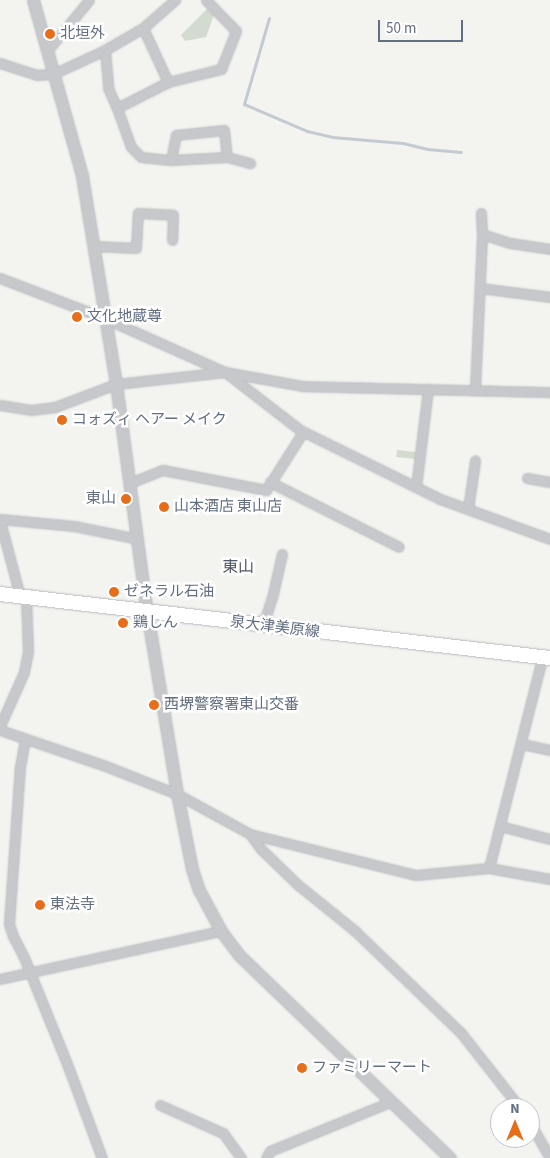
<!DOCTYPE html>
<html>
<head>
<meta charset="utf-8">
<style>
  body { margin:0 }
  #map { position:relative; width:550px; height:1158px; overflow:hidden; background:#f3f4ef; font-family:"Source Sans 3","Noto Sans JP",sans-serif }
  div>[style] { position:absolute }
  .green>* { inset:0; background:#d3dbd0; transform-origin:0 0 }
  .stream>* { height:3px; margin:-1.5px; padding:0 1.5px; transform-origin:1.5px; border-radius:1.5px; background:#c3cad1 }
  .roads { filter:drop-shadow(0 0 1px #b6b9bd) drop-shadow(0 0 1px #b6b9bd) }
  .minor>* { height:9px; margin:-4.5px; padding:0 4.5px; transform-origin:4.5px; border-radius:4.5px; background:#c6c8cc }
  .tertiary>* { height:11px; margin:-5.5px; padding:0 5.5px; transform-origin:5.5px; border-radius:5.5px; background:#c6c8cc }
  .primary>* { height:14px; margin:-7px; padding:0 7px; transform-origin:7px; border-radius:7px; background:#fff }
  .dots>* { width:14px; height:14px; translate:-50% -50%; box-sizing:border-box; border:2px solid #fff; border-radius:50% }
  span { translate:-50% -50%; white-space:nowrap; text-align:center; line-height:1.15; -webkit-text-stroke:5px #fff; paint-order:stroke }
  .poi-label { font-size:15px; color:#626e81 }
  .left { translate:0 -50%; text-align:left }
  .right { translate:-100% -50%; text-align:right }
  .street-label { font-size:15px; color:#626e81 }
  .neighbourhood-label { font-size:16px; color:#505966 }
  .north { position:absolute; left:490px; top:1098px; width:50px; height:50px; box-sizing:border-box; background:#fff; border:1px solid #c0c5cd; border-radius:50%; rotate:0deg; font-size:14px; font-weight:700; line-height:20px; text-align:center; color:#626e81 }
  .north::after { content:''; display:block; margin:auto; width:18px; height:22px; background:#e86d1b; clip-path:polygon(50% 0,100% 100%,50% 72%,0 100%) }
  .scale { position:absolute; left:378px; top:20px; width:85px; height:22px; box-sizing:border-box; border:2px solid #626e81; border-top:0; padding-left:6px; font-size:15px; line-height:18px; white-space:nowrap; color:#626e81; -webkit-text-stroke:4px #fff; paint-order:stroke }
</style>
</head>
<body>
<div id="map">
  <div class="green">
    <i style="clip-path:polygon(207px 9px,214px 15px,206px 37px,185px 41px,181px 35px)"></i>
    <i style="left:397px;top:450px;width:19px;height:7px;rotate:6deg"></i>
  </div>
  <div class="stream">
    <i style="left:269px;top:18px;width:90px;rotate:106.2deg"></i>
    <i style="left:244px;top:104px;width:69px;rotate:23.2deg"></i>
    <i style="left:307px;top:131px;width:26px;rotate:13deg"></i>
    <i style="left:332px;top:137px;width:71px;rotate:4.8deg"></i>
    <i style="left:403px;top:143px;width:25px;rotate:14deg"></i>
    <i style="left:427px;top:149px;width:34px;rotate:5deg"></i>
  </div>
  <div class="roads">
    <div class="minor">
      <i style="left:143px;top:28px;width:60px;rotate:65.2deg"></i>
      <i style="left:168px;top:82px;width:55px;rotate:-13.8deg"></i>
      <i style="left:221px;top:69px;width:41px;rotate:-68.5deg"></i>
      <i style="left:236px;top:31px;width:43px;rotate:-134.1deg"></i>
      <i style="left:105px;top:50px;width:38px;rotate:85deg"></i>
      <i style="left:108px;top:88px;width:22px;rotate:66deg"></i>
      <i style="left:117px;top:108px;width:57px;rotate:-27deg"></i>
      <i style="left:47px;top:51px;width:66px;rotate:-50.5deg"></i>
      <i style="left:0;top:63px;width:38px;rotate:18deg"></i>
      <i style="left:36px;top:75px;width:17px;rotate:-3deg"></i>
      <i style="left:53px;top:74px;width:57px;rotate:-24.8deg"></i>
      <i style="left:105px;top:50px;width:44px;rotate:-30.1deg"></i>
      <i style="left:143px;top:28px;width:43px;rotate:-41.2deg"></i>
      <i style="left:117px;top:108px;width:41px;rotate:70.3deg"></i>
      <i style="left:131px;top:147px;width:14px;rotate:45deg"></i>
      <i style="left:141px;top:157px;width:30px;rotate:6deg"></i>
      <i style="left:171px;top:160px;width:56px;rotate:-3.1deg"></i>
      <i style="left:227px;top:157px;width:24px;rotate:15deg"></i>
      <i style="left:171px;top:160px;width:25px;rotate:-79deg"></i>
      <i style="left:176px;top:135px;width:48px;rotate:-5.9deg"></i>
      <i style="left:224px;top:130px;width:27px;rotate:84deg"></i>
      <i style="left:482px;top:234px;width:29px;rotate:18deg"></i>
      <i style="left:510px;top:243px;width:40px;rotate:8.5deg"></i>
      <i style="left:93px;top:246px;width:43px;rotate:2.7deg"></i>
      <i style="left:136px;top:248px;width:35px;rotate:-87deg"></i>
      <i style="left:138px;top:213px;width:35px;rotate:3deg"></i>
      <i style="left:173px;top:215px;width:25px;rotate:92deg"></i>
      <i style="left:0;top:278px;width:111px;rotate:21deg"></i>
      <i style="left:104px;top:318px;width:133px;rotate:24.1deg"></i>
      <i style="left:225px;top:372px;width:95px;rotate:37.7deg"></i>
      <i style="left:300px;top:430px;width:156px;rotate:26.2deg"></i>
      <i style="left:440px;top:499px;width:117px;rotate:20deg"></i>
      <i style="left:480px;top:288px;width:71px;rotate:7.3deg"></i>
      <i style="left:475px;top:390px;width:156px;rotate:-87.4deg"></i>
      <i style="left:482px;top:234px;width:21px;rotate:-93deg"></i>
      <i style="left:0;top:405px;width:31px;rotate:9deg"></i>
      <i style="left:31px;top:410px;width:24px;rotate:-7deg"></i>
      <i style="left:55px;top:407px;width:65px;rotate:-20.7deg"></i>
      <i style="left:116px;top:384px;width:110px;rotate:-6.3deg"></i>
      <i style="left:225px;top:372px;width:78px;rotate:10.3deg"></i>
      <i style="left:302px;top:386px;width:248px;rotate:1.4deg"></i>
      <i style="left:527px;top:478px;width:23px;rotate:10deg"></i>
      <i style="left:270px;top:482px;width:144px;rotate:26.7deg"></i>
      <i style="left:130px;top:483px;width:35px;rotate:-22deg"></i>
      <i style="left:163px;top:470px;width:105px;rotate:11deg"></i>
      <i style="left:266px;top:490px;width:69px;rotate:-57.5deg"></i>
      <i style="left:416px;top:487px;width:99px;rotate:-83deg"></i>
      <i style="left:468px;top:509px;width:49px;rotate:-81.7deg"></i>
      <i style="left:0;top:519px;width:74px;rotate:5.4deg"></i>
      <i style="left:74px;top:526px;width:65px;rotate:11.5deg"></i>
      <i style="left:0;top:521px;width:78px;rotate:75.1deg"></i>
      <i style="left:263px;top:625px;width:28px;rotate:-72deg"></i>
      <i style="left:272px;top:598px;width:45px;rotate:-77.2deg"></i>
      <i style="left:0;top:726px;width:59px;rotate:-66deg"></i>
      <i style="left:24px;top:672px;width:21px;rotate:-79deg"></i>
      <i style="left:28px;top:651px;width:54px;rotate:-92.1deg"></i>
      <i style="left:0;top:730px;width:109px;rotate:18.8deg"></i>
      <i style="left:103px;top:765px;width:79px;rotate:21.4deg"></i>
      <i style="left:177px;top:794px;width:83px;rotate:28.7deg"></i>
      <i style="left:250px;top:834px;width:171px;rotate:13.9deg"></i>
      <i style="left:416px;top:875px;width:73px;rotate:-5.5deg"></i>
      <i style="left:489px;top:868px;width:62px;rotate:10.2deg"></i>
      <i style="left:25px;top:739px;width:27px;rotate:100deg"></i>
      <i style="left:20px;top:766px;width:158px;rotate:94deg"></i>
      <i style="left:9px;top:924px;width:13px;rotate:72deg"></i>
      <i style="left:13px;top:936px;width:27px;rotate:63deg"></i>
      <i style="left:25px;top:960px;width:118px;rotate:68deg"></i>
      <i style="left:69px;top:1069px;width:95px;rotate:69.7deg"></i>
      <i style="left:522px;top:744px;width:29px;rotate:12deg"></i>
      <i style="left:500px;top:826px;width:52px;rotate:14.6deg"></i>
      <i style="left:250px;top:834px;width:19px;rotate:54deg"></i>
      <i style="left:261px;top:849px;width:50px;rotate:44.2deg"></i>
      <i style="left:297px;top:884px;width:75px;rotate:39deg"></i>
      <i style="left:355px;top:931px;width:147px;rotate:43.9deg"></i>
      <i style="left:461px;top:1033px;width:95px;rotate:51.8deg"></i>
      <i style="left:489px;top:868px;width:217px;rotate:-75.8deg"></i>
      <i style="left:0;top:979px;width:226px;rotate:-12.3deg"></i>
      <i style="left:160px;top:1105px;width:69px;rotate:24deg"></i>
      <i style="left:223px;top:1133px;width:31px;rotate:54deg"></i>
      <i style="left:530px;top:1123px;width:40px;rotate:60.3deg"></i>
      <i style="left:266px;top:1158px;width:8px;rotate:-60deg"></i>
      <i style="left:270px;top:1151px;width:130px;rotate:-22.2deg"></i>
    </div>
    <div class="tertiary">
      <i style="left:33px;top:0;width:183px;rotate:74.4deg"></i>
      <i style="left:82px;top:176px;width:211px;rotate:80.7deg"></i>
      <i style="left:116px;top:384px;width:230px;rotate:82.3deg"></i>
      <i style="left:147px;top:612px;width:184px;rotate:80.6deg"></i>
      <i style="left:177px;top:794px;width:76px;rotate:78.7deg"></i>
      <i style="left:192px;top:869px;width:22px;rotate:72deg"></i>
      <i style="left:199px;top:890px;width:47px;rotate:61.8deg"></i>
      <i style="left:221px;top:931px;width:30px;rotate:53deg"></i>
      <i style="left:239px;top:955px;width:293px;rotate:43.9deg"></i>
    </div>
    <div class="primary">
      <i style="left:0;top:594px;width:554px;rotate:6.64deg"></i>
    </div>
  </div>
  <div class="dots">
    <i style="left:50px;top:34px;background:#e86d1b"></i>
    <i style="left:77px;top:317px;background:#e86d1b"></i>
    <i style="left:62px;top:420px;background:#e86d1b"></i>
    <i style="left:126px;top:499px;background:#e86d1b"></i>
    <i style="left:164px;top:507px;background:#e86d1b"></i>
    <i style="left:114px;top:592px;background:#e86d1b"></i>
    <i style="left:123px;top:623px;background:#e86d1b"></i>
    <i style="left:154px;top:705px;background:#e86d1b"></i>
    <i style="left:40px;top:905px;background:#e86d1b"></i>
    <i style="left:302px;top:1068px;background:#e86d1b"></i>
  </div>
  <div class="poi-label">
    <span class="left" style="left:60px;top:34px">北垣外</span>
    <span class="left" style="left:87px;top:317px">文化地蔵尊</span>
    <span class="left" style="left:72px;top:420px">コォズィ ヘアー メイク</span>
    <span class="right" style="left:116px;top:499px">東山</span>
    <span class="left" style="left:174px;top:507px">山本酒店 東山店</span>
    <span class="left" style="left:124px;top:592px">ゼネラル石油</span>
    <span class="left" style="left:133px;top:623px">鶏しん</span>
    <span class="left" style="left:164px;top:705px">西堺警察署東山交番</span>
    <span class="left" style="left:50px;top:905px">東法寺</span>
    <span class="left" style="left:312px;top:1068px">ファミリーマート</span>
  </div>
  <div class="street-label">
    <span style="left:275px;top:627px;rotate:7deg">泉大津美原線</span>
  </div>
  <div class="neighbourhood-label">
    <span style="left:238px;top:567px">東山</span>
  </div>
  <div class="north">N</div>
  <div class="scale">50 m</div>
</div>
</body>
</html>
